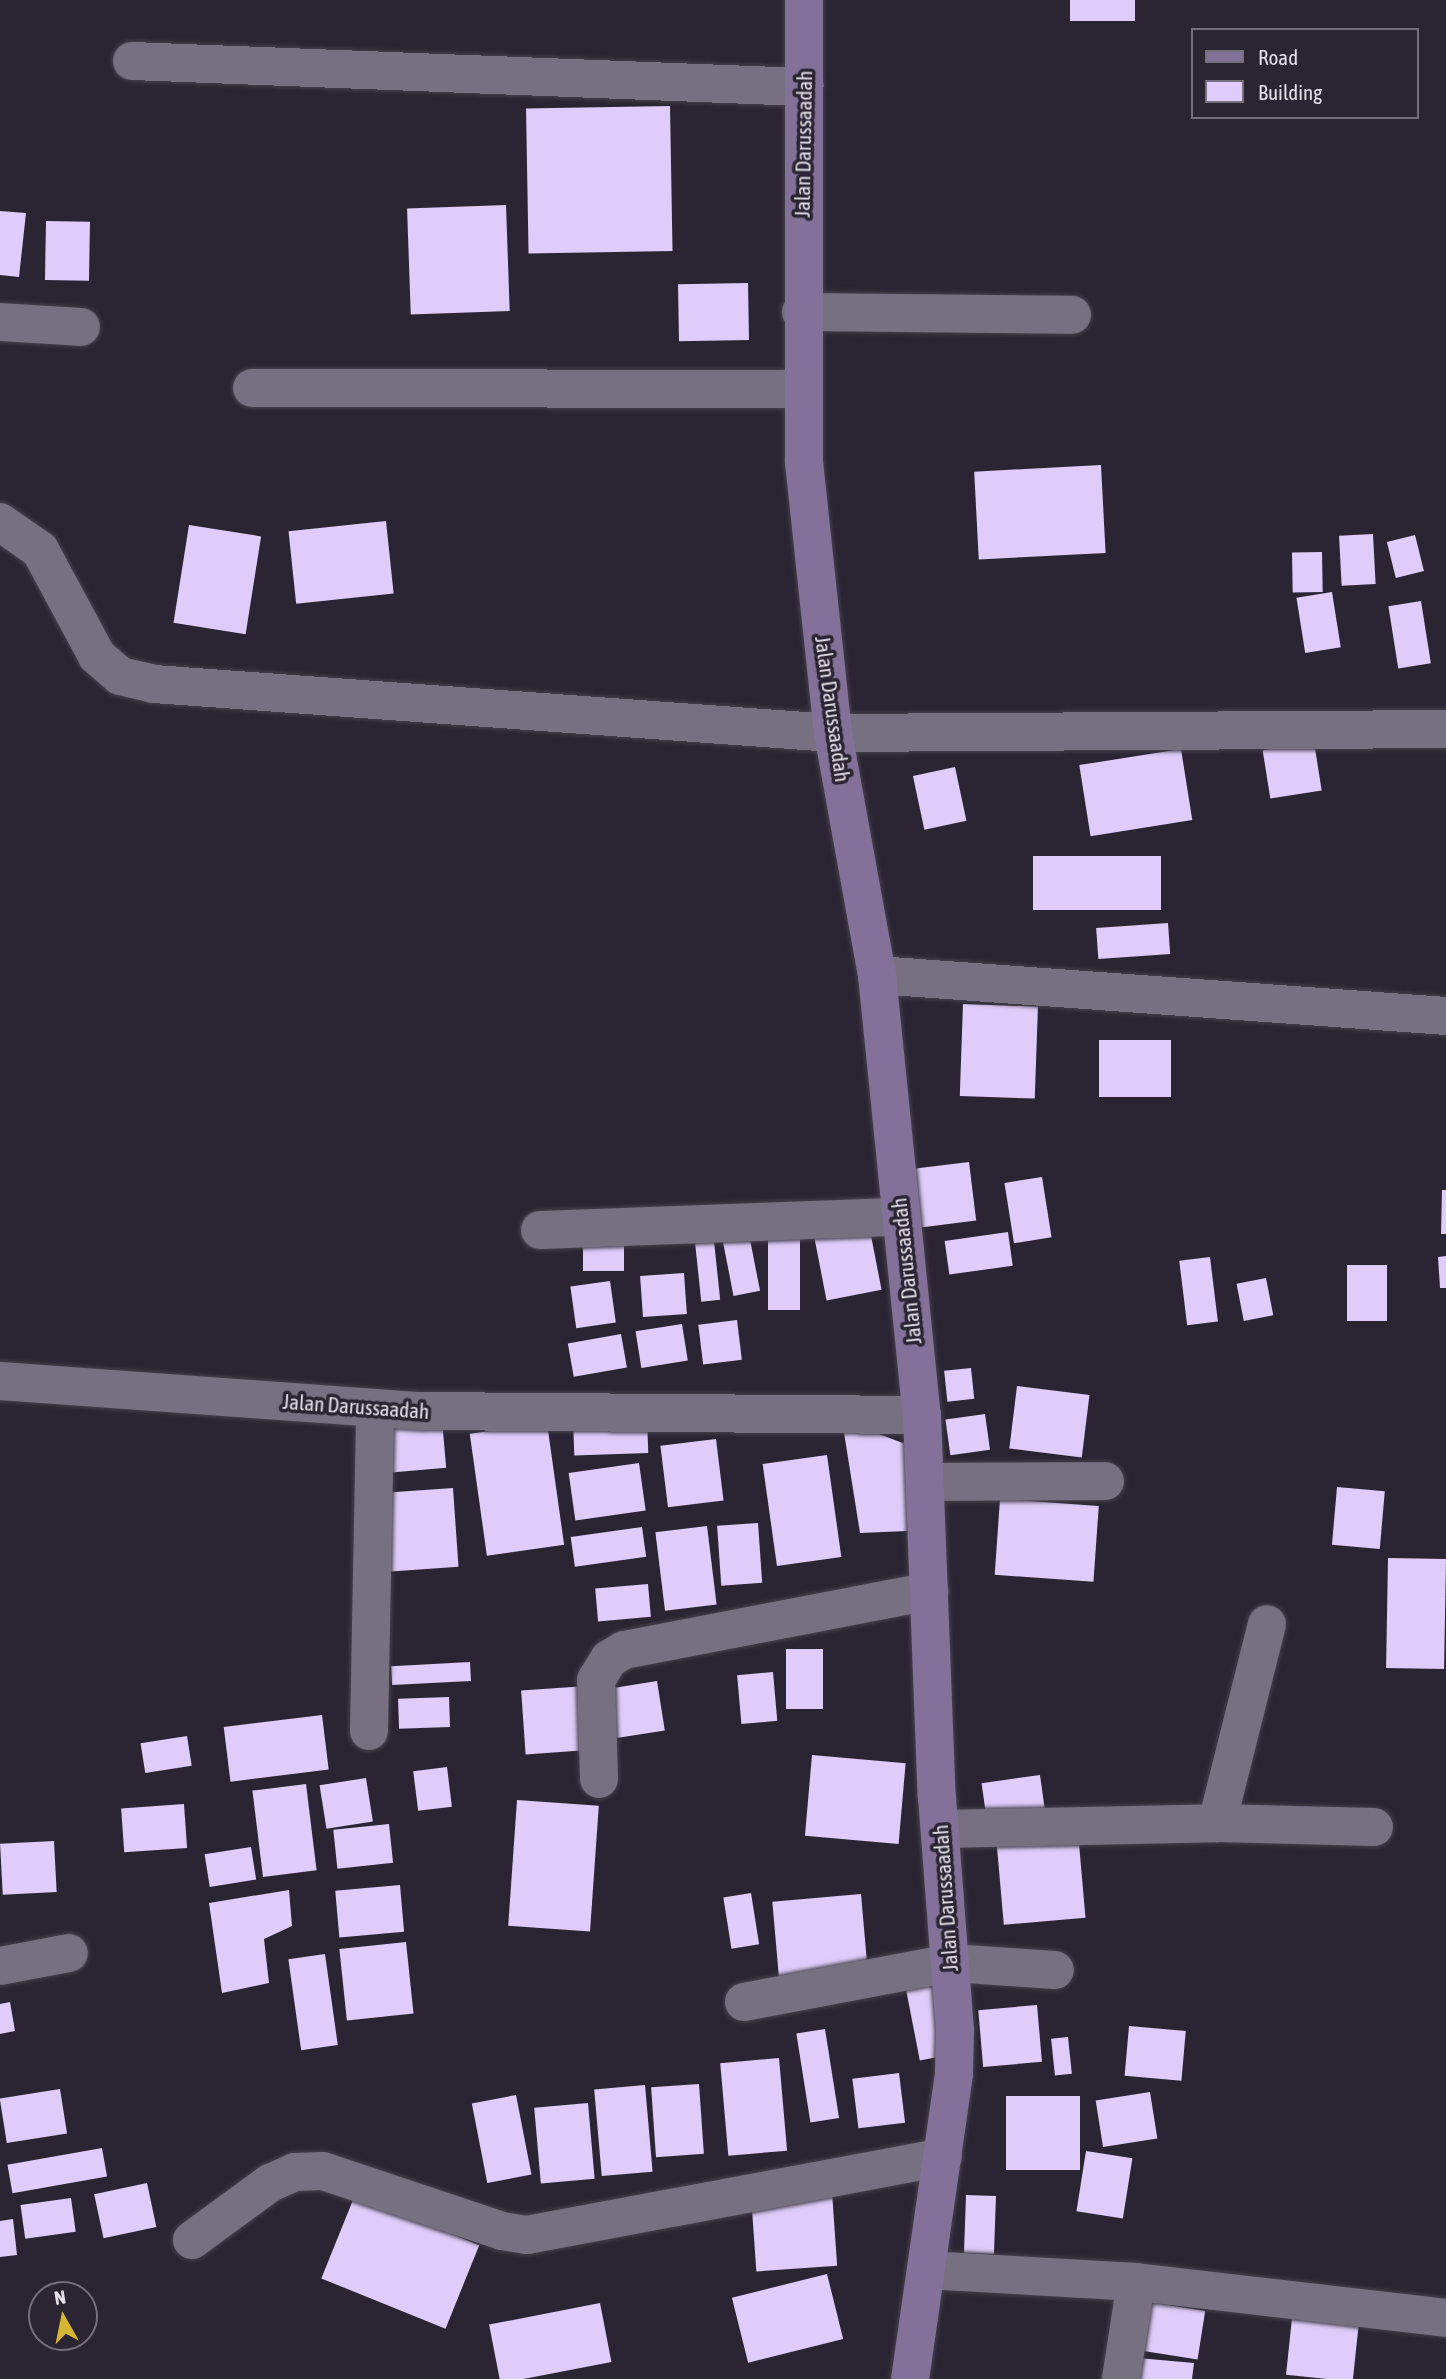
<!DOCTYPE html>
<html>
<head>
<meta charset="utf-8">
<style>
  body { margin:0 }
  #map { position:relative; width:1446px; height:2379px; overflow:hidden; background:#2b2533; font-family:"Asap Condensed",sans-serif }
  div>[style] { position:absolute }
  .building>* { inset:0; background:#dfccfa; transform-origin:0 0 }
  .roads { filter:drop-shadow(0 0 2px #46404c) drop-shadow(0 0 2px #46404c) }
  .street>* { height:38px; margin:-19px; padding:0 19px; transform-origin:19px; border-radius:19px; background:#767080 }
  .secondary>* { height:38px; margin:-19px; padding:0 19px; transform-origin:19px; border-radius:19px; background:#84719a }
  span { translate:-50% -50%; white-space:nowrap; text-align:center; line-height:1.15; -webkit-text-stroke:7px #2b2533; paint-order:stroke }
  .street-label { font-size:21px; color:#e3e0e9 }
  .legend { position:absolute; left:1191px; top:28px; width:228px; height:91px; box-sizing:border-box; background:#2b2533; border:2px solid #75707c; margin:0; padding:9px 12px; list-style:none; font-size:21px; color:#e3e0e9 }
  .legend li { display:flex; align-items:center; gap:14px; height:35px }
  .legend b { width:35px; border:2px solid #75707c }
  .north { position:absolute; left:28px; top:2281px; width:70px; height:70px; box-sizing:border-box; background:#2b2533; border:2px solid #75707c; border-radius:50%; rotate:351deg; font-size:19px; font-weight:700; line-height:28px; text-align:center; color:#e3e0e9 }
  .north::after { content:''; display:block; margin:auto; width:24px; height:32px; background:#d5b534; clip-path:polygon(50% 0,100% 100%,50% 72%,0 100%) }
</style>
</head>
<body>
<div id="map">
  <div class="building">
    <i style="left:1070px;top:0;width:65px;height:21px"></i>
    <i style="left:670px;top:106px;width:145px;height:144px;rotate:89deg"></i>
    <i style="left:506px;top:205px;width:106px;height:99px;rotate:88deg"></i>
    <i style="clip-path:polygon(0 211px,26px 213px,19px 277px,0 275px)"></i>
    <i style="left:46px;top:221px;width:44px;height:59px;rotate:1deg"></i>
    <i style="left:748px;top:283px;width:57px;height:70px;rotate:89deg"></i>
    <i style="left:1101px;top:465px;width:88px;height:127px;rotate:87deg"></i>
    <i style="left:386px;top:521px;width:73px;height:98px;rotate:84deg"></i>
    <i style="left:189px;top:525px;width:73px;height:99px;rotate:9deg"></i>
    <i style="left:1373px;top:534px;width:50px;height:34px;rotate:87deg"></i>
    <i style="left:1415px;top:535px;width:37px;height:29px;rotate:76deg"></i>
    <i style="left:1322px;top:552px;width:40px;height:30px;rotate:89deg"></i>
    <i style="left:1332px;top:592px;width:56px;height:36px;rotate:81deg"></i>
    <i style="left:1421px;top:601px;width:63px;height:33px;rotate:81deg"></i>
    <i style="left:1314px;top:742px;width:49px;height:52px;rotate:81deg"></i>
    <i style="left:1181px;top:749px;width:72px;height:103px;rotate:81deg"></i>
    <i style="left:955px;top:767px;width:55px;height:43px;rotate:78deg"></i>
    <i style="left:1033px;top:856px;width:128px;height:54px"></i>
    <i style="left:1168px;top:923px;width:31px;height:72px;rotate:86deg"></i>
    <i style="left:963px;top:1004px;width:75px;height:92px;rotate:2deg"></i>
    <i style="left:1099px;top:1040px;width:72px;height:57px"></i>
    <i style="left:969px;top:1162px;width:59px;height:58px;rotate:83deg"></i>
    <i style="left:1042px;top:1177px;width:61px;height:38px;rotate:81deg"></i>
    <i style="clip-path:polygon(1442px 1190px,1446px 1190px,1446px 1234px,1441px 1234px)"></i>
    <i style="left:868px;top:1220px;width:71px;height:56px;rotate:79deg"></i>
    <i style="left:768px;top:1227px;width:32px;height:83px"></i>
    <i style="left:748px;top:1229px;width:63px;height:27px;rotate:79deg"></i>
    <i style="left:624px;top:1232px;width:39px;height:41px;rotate:90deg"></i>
    <i style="left:1008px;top:1232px;width:34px;height:64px;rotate:82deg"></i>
    <i style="left:714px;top:1241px;width:59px;height:19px;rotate:84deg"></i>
    <i style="clip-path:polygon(1446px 1256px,1446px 1288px,1440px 1288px,1438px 1257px)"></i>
    <i style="left:1210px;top:1257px;width:65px;height:31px;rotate:83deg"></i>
    <i style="left:1347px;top:1265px;width:40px;height:56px"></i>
    <i style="left:684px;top:1273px;width:41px;height:44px;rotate:86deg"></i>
    <i style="left:1266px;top:1278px;width:38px;height:30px;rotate:79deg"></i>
    <i style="left:610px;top:1281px;width:42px;height:40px;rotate:82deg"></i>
    <i style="left:737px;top:1320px;width:40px;height:39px;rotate:83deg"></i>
    <i style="left:682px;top:1324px;width:37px;height:47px;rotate:81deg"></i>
    <i style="left:621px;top:1334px;width:34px;height:54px;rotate:80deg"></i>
    <i style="left:971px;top:1368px;width:31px;height:27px;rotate:84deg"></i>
    <i style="left:1017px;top:1386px;width:73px;height:63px;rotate:7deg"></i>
    <i style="left:985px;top:1414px;width:36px;height:40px;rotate:82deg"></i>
    <i style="left:647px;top:1417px;width:36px;height:74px;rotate:88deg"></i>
    <i style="left:442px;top:1420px;width:48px;height:55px;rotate:85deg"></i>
    <i style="clip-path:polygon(842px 1420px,908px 1445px,907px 1531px,860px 1533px)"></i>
    <i style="left:547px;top:1423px;width:123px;height:78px;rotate:82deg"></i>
    <i style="left:716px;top:1439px;width:62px;height:56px;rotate:83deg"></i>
    <i style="left:827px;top:1455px;width:103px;height:65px;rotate:82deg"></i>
    <i style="left:639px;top:1463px;width:48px;height:71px;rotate:82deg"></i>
    <i style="left:1337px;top:1487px;width:48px;height:58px;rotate:5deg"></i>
    <i style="left:453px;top:1488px;width:79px;height:68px;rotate:86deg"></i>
    <i style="left:1000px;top:1499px;width:99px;height:76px;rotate:4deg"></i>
    <i style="left:758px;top:1523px;width:60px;height:41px;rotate:86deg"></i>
    <i style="left:707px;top:1526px;width:79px;height:52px;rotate:83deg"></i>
    <i style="left:642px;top:1527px;width:30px;height:72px;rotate:82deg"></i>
    <i style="left:1388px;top:1558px;width:58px;height:110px;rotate:1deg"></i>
    <i style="left:648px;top:1584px;width:33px;height:53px;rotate:85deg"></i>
    <i style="left:786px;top:1649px;width:37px;height:60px"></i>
    <i style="left:470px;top:1662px;width:19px;height:79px;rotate:87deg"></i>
    <i style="left:773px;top:1672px;width:49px;height:36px;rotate:85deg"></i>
    <i style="left:657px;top:1681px;width:50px;height:52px;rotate:81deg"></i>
    <i style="left:587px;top:1686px;width:64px;height:66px;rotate:86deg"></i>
    <i style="left:449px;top:1697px;width:30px;height:51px;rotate:88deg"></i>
    <i style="left:322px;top:1715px;width:55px;height:99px;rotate:83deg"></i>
    <i style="left:187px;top:1736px;width:30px;height:47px;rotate:81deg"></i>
    <i style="left:812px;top:1755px;width:94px;height:81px;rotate:5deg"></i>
    <i style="left:447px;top:1767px;width:40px;height:34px;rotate:83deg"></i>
    <i style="left:1040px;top:1775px;width:36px;height:59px;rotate:82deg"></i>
    <i style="left:366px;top:1778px;width:44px;height:47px;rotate:81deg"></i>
    <i style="left:306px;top:1784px;width:87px;height:54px;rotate:83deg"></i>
    <i style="left:517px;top:1800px;width:82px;height:126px;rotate:4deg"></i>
    <i style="left:184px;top:1804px;width:44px;height:63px;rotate:86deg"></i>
    <i style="left:389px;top:1824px;width:39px;height:56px;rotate:84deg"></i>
    <i style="left:1078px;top:1832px;width:86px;height:82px;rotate:85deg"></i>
    <i style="left:54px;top:1841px;width:51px;height:54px;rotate:87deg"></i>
    <i style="left:251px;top:1847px;width:33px;height:47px;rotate:81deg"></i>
    <i style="left:400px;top:1885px;width:47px;height:65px;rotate:85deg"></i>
    <i style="clip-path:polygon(289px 1890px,292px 1926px,264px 1939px,269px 1983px,222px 1993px,209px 1903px)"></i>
    <i style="left:751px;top:1893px;width:52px;height:28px;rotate:81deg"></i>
    <i style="left:861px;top:1894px;width:75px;height:89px;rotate:85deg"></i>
    <i style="left:406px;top:1942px;width:72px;height:67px;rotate:84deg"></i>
    <i style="left:325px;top:1954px;width:92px;height:37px;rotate:82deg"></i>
    <i style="left:935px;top:1976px;width:80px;height:31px;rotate:79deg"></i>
    <i style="clip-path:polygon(10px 2002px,15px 2031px,0 2034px,0 2004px)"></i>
    <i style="left:1037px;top:2005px;width:57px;height:59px;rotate:85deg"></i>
    <i style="left:1129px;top:2026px;width:57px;height:50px;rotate:5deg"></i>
    <i style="left:825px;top:2029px;width:90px;height:29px;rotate:81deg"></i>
    <i style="left:1068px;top:2037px;width:37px;height:17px;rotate:84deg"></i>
    <i style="left:779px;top:2058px;width:93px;height:59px;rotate:85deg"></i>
    <i style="left:899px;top:2073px;width:50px;height:47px;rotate:83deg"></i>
    <i style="left:699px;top:2084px;width:70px;height:48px;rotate:86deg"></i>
    <i style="left:645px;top:2085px;width:87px;height:51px;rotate:85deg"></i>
    <i style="left:60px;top:2089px;width:45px;height:61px;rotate:81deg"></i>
    <i style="left:1150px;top:2092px;width:47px;height:55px;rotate:81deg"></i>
    <i style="left:516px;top:2095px;width:81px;height:45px;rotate:79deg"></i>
    <i style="left:1006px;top:2096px;width:74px;height:74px"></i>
    <i style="left:588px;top:2103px;width:76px;height:54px;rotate:85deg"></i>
    <i style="left:102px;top:2148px;width:29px;height:96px;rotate:80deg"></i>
    <i style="left:1086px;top:2151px;width:47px;height:61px;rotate:9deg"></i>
    <i style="left:147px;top:2183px;width:45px;height:54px;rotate:78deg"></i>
    <i style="left:832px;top:2192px;width:74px;height:81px;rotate:86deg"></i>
    <i style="left:355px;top:2195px;width:134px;height:90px;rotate:22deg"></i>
    <i style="left:966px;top:2195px;width:30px;height:58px;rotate:2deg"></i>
    <i style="left:71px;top:2198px;width:34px;height:51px;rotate:82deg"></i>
    <i style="clip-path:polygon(13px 2219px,17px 2255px,0 2257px,0 2221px)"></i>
    <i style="left:827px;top:2274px;width:67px;height:98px;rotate:76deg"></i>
    <i style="left:1142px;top:2301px;width:64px;height:49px;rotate:9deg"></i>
    <i style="left:600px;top:2303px;width:60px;height:113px;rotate:79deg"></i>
    <i style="left:1292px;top:2318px;width:67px;height:57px;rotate:6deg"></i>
    <i style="clip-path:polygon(1138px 2358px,1194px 2363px,1192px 2379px,1136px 2379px)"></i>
  </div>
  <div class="roads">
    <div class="street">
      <i style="left:132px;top:61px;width:673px;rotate:2.22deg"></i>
      <i style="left:801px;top:312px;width:271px;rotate:0.6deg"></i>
      <i style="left:0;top:322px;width:81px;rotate:3.5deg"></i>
      <i style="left:252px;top:388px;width:549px;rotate:0.1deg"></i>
      <i style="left:0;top:522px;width:49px;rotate:35deg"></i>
      <i style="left:40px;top:550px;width:120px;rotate:61.7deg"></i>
      <i style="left:97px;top:656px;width:30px;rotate:41deg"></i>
      <i style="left:120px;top:676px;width:35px;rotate:13deg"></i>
      <i style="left:154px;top:684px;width:681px;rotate:4.13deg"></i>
      <i style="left:833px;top:733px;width:613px;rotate:-0.37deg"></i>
      <i style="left:877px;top:975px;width:570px;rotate:4.12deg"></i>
      <i style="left:540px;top:1230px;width:361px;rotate:-2.1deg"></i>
      <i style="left:0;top:1381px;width:423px;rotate:4.1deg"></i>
      <i style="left:422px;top:1411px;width:500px;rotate:0.46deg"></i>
      <i style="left:926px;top:1482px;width:179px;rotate:-0.3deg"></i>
      <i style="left:369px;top:1731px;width:322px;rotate:-88.9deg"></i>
      <i style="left:599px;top:1779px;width:99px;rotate:-91.7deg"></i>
      <i style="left:596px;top:1680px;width:25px;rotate:-58deg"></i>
      <i style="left:609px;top:1659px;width:17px;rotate:-31deg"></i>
      <i style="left:624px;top:1650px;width:311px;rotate:-10.9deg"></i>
      <i style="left:1217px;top:1823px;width:157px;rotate:1.5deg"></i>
      <i style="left:940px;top:1829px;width:277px;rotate:-1.2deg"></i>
      <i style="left:1217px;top:1823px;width:205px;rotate:-75.9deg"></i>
      <i style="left:0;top:1966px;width:70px;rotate:-10.7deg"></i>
      <i style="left:744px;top:2002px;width:211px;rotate:-10.7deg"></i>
      <i style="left:951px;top:1963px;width:104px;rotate:3.9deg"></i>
      <i style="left:192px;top:2240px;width:97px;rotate:-36.2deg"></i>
      <i style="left:270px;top:2183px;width:27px;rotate:-24deg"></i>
      <i style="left:295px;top:2172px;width:28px;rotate:-2deg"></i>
      <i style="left:323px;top:2171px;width:189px;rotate:18.5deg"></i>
      <i style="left:502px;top:2231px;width:25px;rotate:9deg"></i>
      <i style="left:527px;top:2235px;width:423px;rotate:-10.6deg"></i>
      <i style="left:927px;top:2270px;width:209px;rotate:3.3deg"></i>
      <i style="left:1136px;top:2282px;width:312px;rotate:6.6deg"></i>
      <i style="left:1121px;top:2379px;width:98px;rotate:-81.2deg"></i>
    </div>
    <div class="secondary">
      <i style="left:804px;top:0;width:462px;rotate:90deg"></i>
      <i style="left:804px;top:462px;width:273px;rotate:83.9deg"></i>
      <i style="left:833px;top:733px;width:246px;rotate:79.7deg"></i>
      <i style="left:877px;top:975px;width:442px;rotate:84.2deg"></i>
      <i style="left:922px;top:1415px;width:382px;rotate:87.8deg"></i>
      <i style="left:937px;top:1797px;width:233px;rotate:85.6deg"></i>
      <i style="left:955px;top:2029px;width:45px;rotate:91.3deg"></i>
      <i style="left:954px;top:2074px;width:308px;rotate:98.2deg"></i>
    </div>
  </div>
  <div class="street-label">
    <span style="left:803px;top:144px;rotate:-89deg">Jalan Darussaadah</span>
    <span style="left:833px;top:709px;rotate:82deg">Jalan Darussaadah</span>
    <span style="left:906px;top:1271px;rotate:-96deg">Jalan Darussaadah</span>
    <span style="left:356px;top:1406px;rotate:4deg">Jalan Darussaadah</span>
    <span style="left:945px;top:1898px;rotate:-94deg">Jalan Darussaadah</span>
  </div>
  <ul class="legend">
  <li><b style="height:9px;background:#84719a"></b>Road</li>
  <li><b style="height:19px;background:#dfccfa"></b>Building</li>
  </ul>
  <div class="north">N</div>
</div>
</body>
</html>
